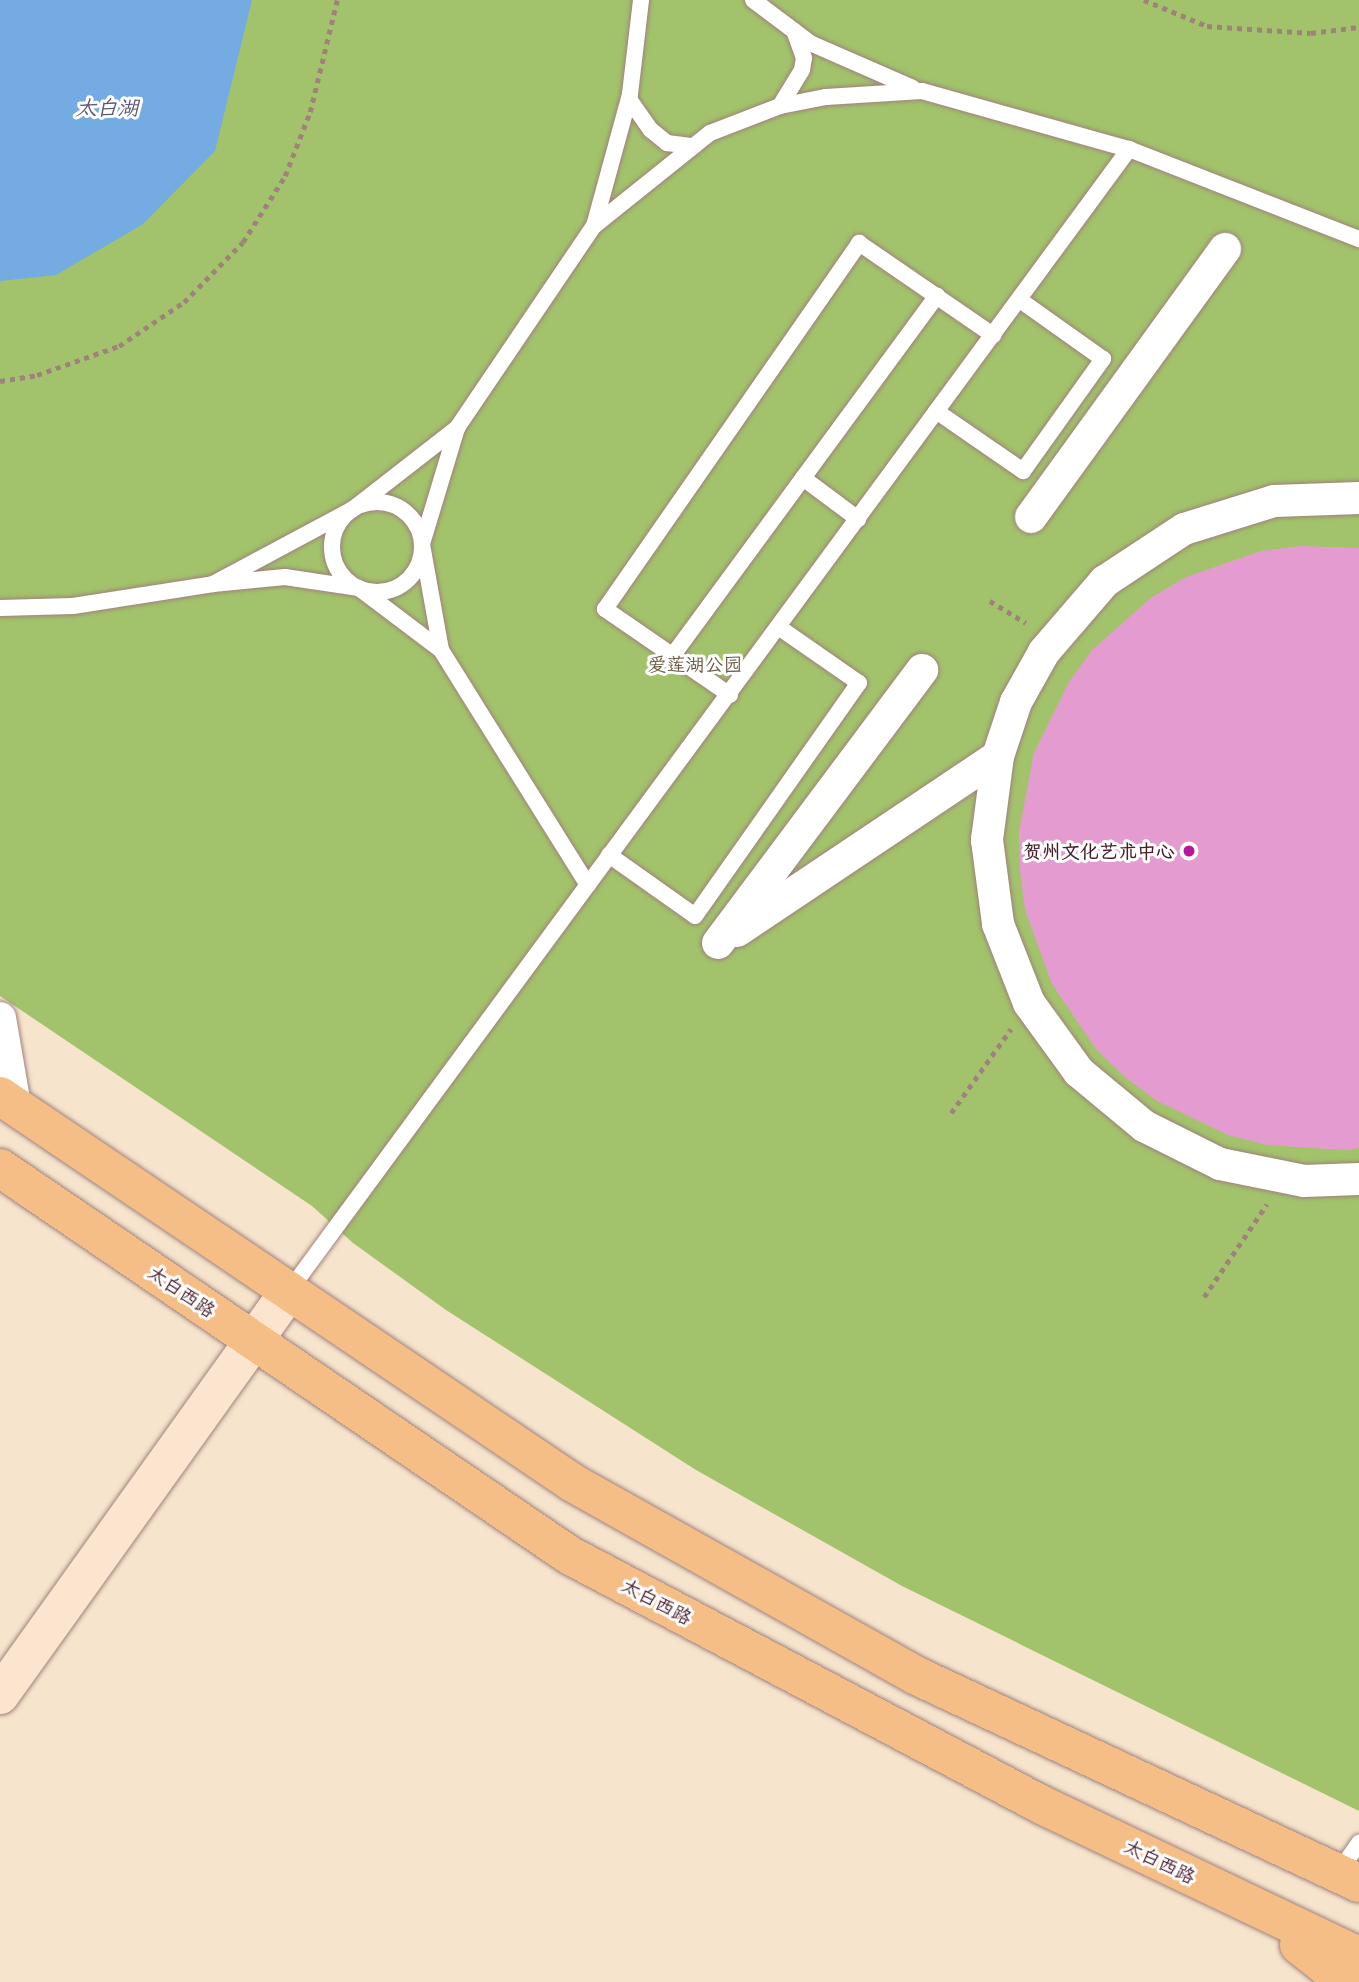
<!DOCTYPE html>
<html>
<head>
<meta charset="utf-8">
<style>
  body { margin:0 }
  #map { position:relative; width:1359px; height:1982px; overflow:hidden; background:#f6e4cd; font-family:"Playpen Sans","LXGW WenKai TC",sans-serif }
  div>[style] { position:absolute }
  .green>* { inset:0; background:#a2c36b }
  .water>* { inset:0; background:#73abe2 }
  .building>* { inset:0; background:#e49cd0 }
  .path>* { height:4.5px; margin-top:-2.25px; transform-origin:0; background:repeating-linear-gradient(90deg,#a0827c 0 5px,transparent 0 10px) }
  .roads { filter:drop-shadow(0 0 2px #a0827c) drop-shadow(0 0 2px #a0827c) }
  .lane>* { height:16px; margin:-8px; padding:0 8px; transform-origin:8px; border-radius:8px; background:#fff }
  .lane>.ring { margin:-8px; padding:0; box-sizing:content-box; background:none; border:16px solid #fff; border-radius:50% }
  .street>* { height:32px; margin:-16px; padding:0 16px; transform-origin:16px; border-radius:16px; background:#fff }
  .secondary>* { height:38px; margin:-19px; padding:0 19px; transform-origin:19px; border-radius:19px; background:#fbe5cf }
  .primary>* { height:38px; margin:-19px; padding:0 19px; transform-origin:19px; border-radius:19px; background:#f6be87 }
  .dots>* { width:19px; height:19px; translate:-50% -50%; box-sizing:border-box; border:4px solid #fff; border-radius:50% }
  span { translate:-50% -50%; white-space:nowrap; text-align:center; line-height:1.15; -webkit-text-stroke:6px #fff; paint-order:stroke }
  .park-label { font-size:19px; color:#695841 }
  .poi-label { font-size:19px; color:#4a1f2b; font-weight:700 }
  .right { translate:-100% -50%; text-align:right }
  .street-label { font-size:19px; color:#4a1f2b }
  .water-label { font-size:21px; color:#5a5774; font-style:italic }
</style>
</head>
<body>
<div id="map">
  <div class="green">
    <i style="clip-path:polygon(0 0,1359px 0,1359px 1811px,902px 1586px,696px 1470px,446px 1310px,353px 1243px,312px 1206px,0 996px)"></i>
  </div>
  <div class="water">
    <i style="clip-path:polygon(0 0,252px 0,215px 151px,143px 224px,56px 275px,0 281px)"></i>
  </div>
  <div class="building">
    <i style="clip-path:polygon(1301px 546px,1359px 548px,1359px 1148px,1346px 1150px,1267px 1145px,1228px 1135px,1157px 1101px,1125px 1077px,1096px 1049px,1052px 984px,1025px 910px,1020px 871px,1019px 831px,1034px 753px,1069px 682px,1092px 650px,1152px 597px,1186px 577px,1261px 551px)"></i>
  </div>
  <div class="path">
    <i style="left:1144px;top:0;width:68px;rotate:22.4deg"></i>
    <i style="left:1207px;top:26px;width:104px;rotate:3.9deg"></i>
    <i style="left:1311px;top:33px;width:48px;rotate:-7.1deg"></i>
    <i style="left:0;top:381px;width:37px;rotate:-9deg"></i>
    <i style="left:37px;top:375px;width:87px;rotate:-19.5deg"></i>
    <i style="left:119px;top:346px;width:78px;rotate:-34.1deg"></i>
    <i style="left:184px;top:302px;width:84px;rotate:-45.5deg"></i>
    <i style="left:243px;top:242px;width:78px;rotate:-57.5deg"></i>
    <i style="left:285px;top:176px;width:69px;rotate:-68.7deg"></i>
    <i style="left:310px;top:112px;width:115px;rotate:-76.4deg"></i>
    <i style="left:990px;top:601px;width:42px;rotate:31.4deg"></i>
    <i style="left:951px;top:1113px;width:103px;rotate:-54.5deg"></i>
    <i style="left:1204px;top:1297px;width:112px;rotate:-55.9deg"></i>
  </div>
  <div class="roads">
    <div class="lane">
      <i style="left:753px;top:0;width:71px;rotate:37deg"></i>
      <i style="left:810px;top:43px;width:112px;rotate:23.6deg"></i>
      <i style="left:629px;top:99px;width:38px;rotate:55deg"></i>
      <i style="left:651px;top:130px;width:21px;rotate:39deg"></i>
      <i style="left:667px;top:143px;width:26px;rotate:7deg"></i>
      <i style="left:780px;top:106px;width:42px;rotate:-58.6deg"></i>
      <i style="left:802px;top:70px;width:12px;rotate:-81deg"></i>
      <i style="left:804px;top:58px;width:29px;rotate:-110deg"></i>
      <i style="left:594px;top:226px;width:149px;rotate:-38.7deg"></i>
      <i style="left:710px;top:133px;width:75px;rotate:-21.1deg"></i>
      <i style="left:780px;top:106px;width:47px;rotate:-11.1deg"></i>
      <i style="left:826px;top:97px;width:96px;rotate:-3.6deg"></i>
      <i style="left:922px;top:91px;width:215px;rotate:15.7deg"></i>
      <i style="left:1129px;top:149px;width:247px;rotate:21.4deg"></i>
      <i style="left:936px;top:411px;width:106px;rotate:34.6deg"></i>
      <i style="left:1023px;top:471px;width:138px;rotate:-54.5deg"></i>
      <i style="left:1103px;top:359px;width:102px;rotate:-144.6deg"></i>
      <i style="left:457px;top:428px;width:132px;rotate:142.1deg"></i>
      <i style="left:353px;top:509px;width:159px;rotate:151.8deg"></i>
      <i style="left:213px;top:584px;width:72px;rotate:-5.6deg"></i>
      <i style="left:285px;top:577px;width:75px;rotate:8.5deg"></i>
      <i style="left:359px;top:588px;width:103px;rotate:37.1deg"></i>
      <i style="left:441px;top:650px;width:277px;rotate:58deg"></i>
      <i style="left:803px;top:478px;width:69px;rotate:36.7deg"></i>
      <i class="ring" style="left:332px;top:502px;width:74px;height:74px"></i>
      <i style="left:0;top:608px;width:73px;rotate:-1.6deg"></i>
      <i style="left:73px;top:606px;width:142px;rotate:-8.9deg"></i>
      <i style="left:441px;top:650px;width:108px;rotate:-100.2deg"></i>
      <i style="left:422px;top:544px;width:121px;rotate:-73.2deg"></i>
      <i style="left:457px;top:428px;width:244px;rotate:-55.9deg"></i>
      <i style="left:594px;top:226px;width:137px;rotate:-74.7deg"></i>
      <i style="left:630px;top:94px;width:95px;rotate:-83.3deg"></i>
      <i style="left:673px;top:655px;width:446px;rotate:-53.7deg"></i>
      <i style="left:730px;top:695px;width:152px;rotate:-145.5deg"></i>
      <i style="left:605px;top:609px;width:446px;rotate:-55.2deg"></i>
      <i style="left:859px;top:243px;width:163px;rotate:34.5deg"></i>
      <i style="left:609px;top:855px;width:105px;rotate:35.3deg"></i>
      <i style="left:695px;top:916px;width:285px;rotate:-54.9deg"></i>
      <i style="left:859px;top:683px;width:96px;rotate:-145.2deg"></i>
      <i style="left:289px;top:1291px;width:1418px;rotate:-53.66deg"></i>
      <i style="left:1338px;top:1873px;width:37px;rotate:-55deg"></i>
    </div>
    <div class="street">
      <i style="left:1359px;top:498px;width:85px;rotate:178deg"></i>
      <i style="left:1274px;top:501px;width:94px;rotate:162.7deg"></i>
      <i style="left:1184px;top:529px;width:95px;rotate:146.6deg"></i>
      <i style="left:1105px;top:581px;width:94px;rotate:130.7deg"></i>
      <i style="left:1044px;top:652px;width:57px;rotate:119.2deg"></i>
      <i style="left:1016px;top:702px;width:57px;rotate:108.4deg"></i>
      <i style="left:998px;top:756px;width:85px;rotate:97.5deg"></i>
      <i style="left:987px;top:840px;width:85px;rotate:82.5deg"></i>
      <i style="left:998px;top:924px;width:85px;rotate:68.6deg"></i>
      <i style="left:1029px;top:1003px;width:85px;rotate:54.1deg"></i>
      <i style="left:1079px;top:1072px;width:85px;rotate:39.7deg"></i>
      <i style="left:1144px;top:1126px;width:85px;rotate:26.6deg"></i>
      <i style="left:1220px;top:1164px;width:86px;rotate:11.4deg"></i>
      <i style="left:1304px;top:1181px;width:55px;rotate:-2.1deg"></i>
      <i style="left:1031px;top:517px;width:331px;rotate:-54.1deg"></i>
      <i style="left:737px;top:931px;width:314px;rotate:-33.8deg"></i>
      <i style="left:718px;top:943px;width:341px;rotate:-53.2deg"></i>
      <i style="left:0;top:1018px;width:89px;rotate:80.3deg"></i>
    </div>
    <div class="secondary">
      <i style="left:0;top:1695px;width:497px;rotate:-54.4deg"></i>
    </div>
    <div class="primary">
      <i style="left:0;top:1096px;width:691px;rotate:34.03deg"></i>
      <i style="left:573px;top:1483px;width:394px;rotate:29.3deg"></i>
      <i style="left:917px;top:1676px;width:488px;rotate:25.1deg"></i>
      <i style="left:0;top:1168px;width:688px;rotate:34.22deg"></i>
      <i style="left:569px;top:1555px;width:535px;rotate:27.86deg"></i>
      <i style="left:1042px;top:1805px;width:351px;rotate:25.5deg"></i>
      <i style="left:1299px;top:1945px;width:60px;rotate:38.2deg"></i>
    </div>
  </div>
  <div class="dots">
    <i style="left:1189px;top:851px;background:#b5179e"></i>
  </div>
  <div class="park-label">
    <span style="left:695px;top:664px">爱莲湖公园</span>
  </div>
  <div class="poi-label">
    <span class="right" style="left:1175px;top:851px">贺州文化艺术中心</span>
  </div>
  <div class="street-label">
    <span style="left:182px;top:1291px;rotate:34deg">太白西路</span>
    <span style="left:657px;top:1601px;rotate:28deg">太白西路</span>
    <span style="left:1160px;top:1861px;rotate:26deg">太白西路</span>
  </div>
  <div class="water-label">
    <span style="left:107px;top:106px">太白湖</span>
  </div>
</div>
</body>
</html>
